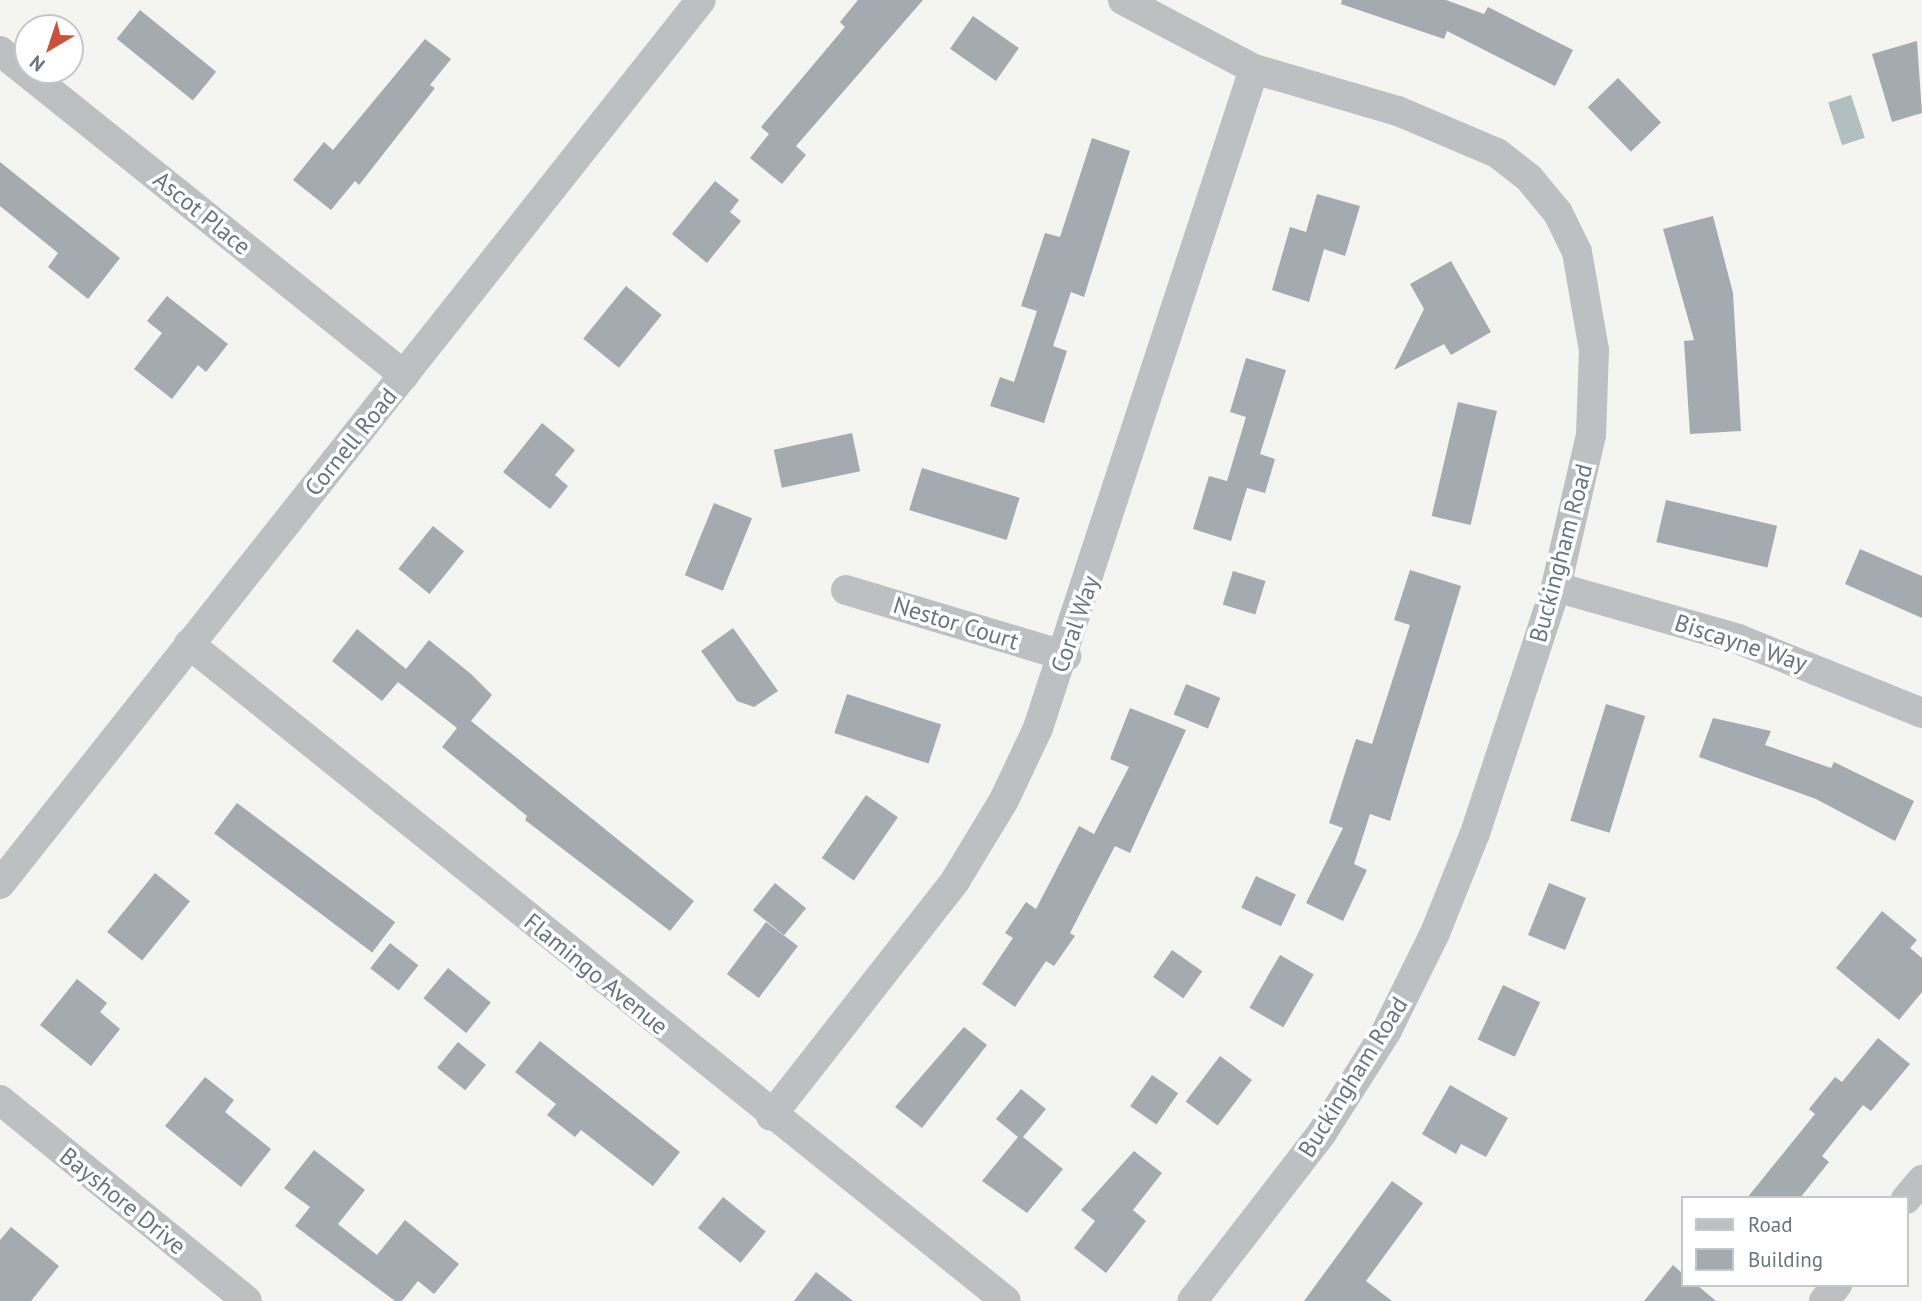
<!DOCTYPE html>
<html>
<head>
<meta charset="utf-8">
<style>
  body { margin:0 }
  #map { position:relative; width:1922px; height:1301px; overflow:hidden; background:#f4f4f1; font-family:"PT Sans",sans-serif }
  div>[style] { position:absolute }
  .water>* { inset:0; background:#b2bfc1; transform-origin:0 0 }
  .building>* { inset:0; background:#a4abb0; transform-origin:0 0 }
  .minor>* { height:30px; margin:-15px; padding:0 15px; transform-origin:15px; border-radius:15px; background:#bcc0c3 }
  span { translate:-50% -50%; white-space:nowrap; text-align:center; line-height:1.15; -webkit-text-stroke:7px #fff; paint-order:stroke }
  .street-label { font-size:24px; color:#67767f }
  .legend { position:absolute; left:1681px; top:1196px; width:228px; height:91px; box-sizing:border-box; background:#fff; border:2px solid #c2c8cc; margin:0; padding:9px 12px; list-style:none; font-size:21px; color:#67767f }
  .legend li { display:flex; align-items:center; gap:14px; height:35px }
  .legend b { width:35px; border:2px solid #c2c8cc }
  .north { position:absolute; left:14px; top:14px; width:70px; height:70px; box-sizing:border-box; background:#fff; border:2px solid #c2c8cc; border-radius:50%; rotate:219deg; font-size:19px; font-weight:700; line-height:28px; text-align:center; color:#67767f }
  .north::after { content:''; display:block; margin:auto; width:24px; height:32px; background:#cd5138; clip-path:polygon(50% 0,100% 100%,50% 72%,0 100%) }
</style>
</head>
<body>
<div id="map">
  <div class="water">
    <i style="left:1851px;top:95px;width:45px;height:24px;rotate:72deg"></i>
  </div>
  <div class="building">
    <i style="clip-path:polygon(858px 0,923px 0,796px 146px,806px 155px,782px 184px,750px 158px,769px 134px,761px 127px,845px 27px,840px 22px)"></i>
    <i style="clip-path:polygon(1342px 0,1446px 0,1484px 14px,1488px 7px,1573px 50px,1555px 86px,1447px 31px,1444px 39px,1341px 4px)"></i>
    <i style="left:140px;top:10px;width:98px;height:37px;rotate:39deg"></i>
    <i style="left:973px;top:16px;width:56px;height:40px;rotate:35deg"></i>
    <i style="clip-path:polygon(425px 39px,451px 59px,430px 85px,435px 88px,359px 185px,355px 181px,331px 210px,293px 180px,324px 142px,333px 150px)"></i>
    <i style="clip-path:polygon(1917px 41px,1922px 113px,1892px 122px,1872px 54px)"></i>
    <i style="left:1618px;top:78px;width:62px;height:42px;rotate:46deg"></i>
    <i style="clip-path:polygon(1092px 138px,1130px 151px,1084px 297px,1071px 292px,1053px 346px,1067px 351px,1044px 423px,990px 406px,1000px 377px,1014px 382px,1037px 311px,1021px 306px,1045px 233px,1060px 237px)"></i>
    <i style="clip-path:polygon(0 162px,120px 258px,88px 299px,48px 267px,58px 253px,0 206px)"></i>
    <i style="clip-path:polygon(715px 181px,739px 200px,730px 212px,741px 221px,707px 263px,672px 234px)"></i>
    <i style="clip-path:polygon(1317px 194px,1360px 206px,1345px 256px,1324px 249px,1309px 302px,1272px 290px,1290px 227px,1306px 232px)"></i>
    <i style="clip-path:polygon(1713px 216px,1733px 293px,1741px 431px,1690px 434px,1684px 341px,1694px 340px,1663px 229px)"></i>
    <i style="clip-path:polygon(1451px 261px,1491px 332px,1451px 355px,1444px 344px,1394px 370px,1424px 309px,1410px 284px)"></i>
    <i style="left:626px;top:286px;width:46px;height:68px;rotate:39deg"></i>
    <i style="clip-path:polygon(167px 296px,228px 344px,206px 372px,198px 365px,172px 399px,134px 369px,162px 333px,147px 321px)"></i>
    <i style="clip-path:polygon(1246px 358px,1286px 370px,1260px 454px,1275px 459px,1265px 493px,1247px 488px,1231px 541px,1193px 529px,1209px 476px,1227px 481px,1246px 417px,1230px 412px)"></i>
    <i style="left:1458px;top:402px;width:40px;height:117px;rotate:13deg"></i>
    <i style="clip-path:polygon(542px 423px,575px 450px,555px 475px,568px 486px,550px 509px,503px 472px)"></i>
    <i style="left:852px;top:433px;width:39px;height:80px;rotate:78deg"></i>
    <i style="left:922px;top:468px;width:102px;height:44px;rotate:17deg"></i>
    <i style="left:1666px;top:500px;width:114px;height:43px;rotate:13deg"></i>
    <i style="left:714px;top:503px;width:41px;height:78px;rotate:22deg"></i>
    <i style="left:433px;top:526px;width:40px;height:55px;rotate:39deg"></i>
    <i style="clip-path:polygon(1860px 549px,1922px 576px,1922px 618px,1845px 584px)"></i>
    <i style="clip-path:polygon(1410px 570px,1461px 586px,1390px 821px,1370px 814px,1354px 864px,1367px 870px,1343px 921px,1306px 903px,1343px 828px,1329px 823px,1356px 739px,1372px 744px,1410px 625px,1394px 620px)"></i>
    <i style="left:1233px;top:571px;width:34px;height:35px;rotate:17deg"></i>
    <i style="clip-path:polygon(733px 628px,778px 691px,754px 707px,737px 701px,701px 651px)"></i>
    <i style="clip-path:polygon(357px 629px,406px 669px,429px 640px,471px 674px,492px 695px,471px 721px,694px 901px,670px 931px,525px 820px,527px 816px,442px 747px,457px 728px,398px 682px,382px 701px,332px 661px)"></i>
    <i style="left:1186px;top:684px;width:37px;height:33px;rotate:22deg"></i>
    <i style="left:847px;top:694px;width:99px;height:41px;rotate:18deg"></i>
    <i style="left:1606px;top:704px;width:41px;height:122px;rotate:17deg"></i>
    <i style="clip-path:polygon(1130px 708px,1186px 730px,1130px 853px,1115px 846px,1070px 933px,1075px 936px,1054px 966px,1046px 961px,1015px 1007px,982px 984px,1013px 938px,1005px 933px,1026px 902px,1036px 909px,1079px 826px,1094px 834px,1129px 767px,1110px 759px)"></i>
    <i style="clip-path:polygon(1713px 718px,1771px 731px,1765px 745px,1831px 768px,1834px 762px,1914px 801px,1895px 841px,1816px 799px,1699px 757px)"></i>
    <i style="left:866px;top:795px;width:39px;height:77px;rotate:35deg"></i>
    <i style="left:237px;top:803px;width:198px;height:38px;rotate:37deg"></i>
    <i style="left:155px;top:873px;width:45px;height:76px;rotate:39deg"></i>
    <i style="left:1256px;top:876px;width:44px;height:35px;rotate:25deg"></i>
    <i style="left:775px;top:883px;width:40px;height:35px;rotate:39deg"></i>
    <i style="left:1549px;top:883px;width:40px;height:56px;rotate:22deg"></i>
    <i style="clip-path:polygon(1882px 911px,1917px 940px,1910px 948px,1922px 958px,1922px 992px,1899px 1020px,1836px 968px)"></i>
    <i style="left:766px;top:922px;width:40px;height:65px;rotate:37deg"></i>
    <i style="left:390px;top:943px;width:36px;height:32px;rotate:38deg"></i>
    <i style="left:1172px;top:950px;width:37px;height:33px;rotate:35deg"></i>
    <i style="left:1280px;top:955px;width:39px;height:61px;rotate:30deg"></i>
    <i style="left:448px;top:968px;width:55px;height:39px;rotate:39deg"></i>
    <i style="clip-path:polygon(77px 979px,107px 1003px,100px 1012px,120px 1029px,91px 1066px,40px 1025px)"></i>
    <i style="left:1503px;top:985px;width:41px;height:60px;rotate:25deg"></i>
    <i style="clip-path:polygon(964px 1027px,987px 1045px,922px 1128px,895px 1107px)"></i>
    <i style="clip-path:polygon(1878px 1038px,1910px 1064px,1871px 1111px,1863px 1105px,1822px 1156px,1829px 1162px,1800px 1198px,1747px 1198px,1815px 1114px,1809px 1109px,1835px 1077px,1842px 1082px)"></i>
    <i style="clip-path:polygon(540px 1041px,680px 1152px,653px 1186px,581px 1130px,575px 1137px,547px 1115px,556px 1104px,515px 1072px)"></i>
    <i style="left:458px;top:1042px;width:36px;height:33px;rotate:39deg"></i>
    <i style="left:1220px;top:1056px;width:40px;height:57px;rotate:37deg"></i>
    <i style="left:1152px;top:1075px;width:32px;height:38px;rotate:35deg"></i>
    <i style="clip-path:polygon(205px 1077px,234px 1100px,225px 1112px,271px 1149px,241px 1187px,165px 1126px)"></i>
    <i style="clip-path:polygon(1450px 1085px,1508px 1118px,1486px 1157px,1461px 1144px,1456px 1154px,1422px 1134px)"></i>
    <i style="clip-path:polygon(1021px 1089px,1046px 1109px,1023px 1137px,1063px 1169px,1027px 1213px,982px 1181px,1018px 1137px,996px 1119px)"></i>
    <i style="clip-path:polygon(314px 1150px,365px 1190px,338px 1224px,377px 1255px,405px 1220px,459px 1264px,434px 1294px,418px 1281px,402px 1301px,395px 1301px,295px 1226px,310px 1207px,284px 1188px)"></i>
    <i style="clip-path:polygon(1134px 1151px,1162px 1173px,1133px 1210px,1146px 1221px,1106px 1273px,1074px 1248px,1095px 1221px,1081px 1210px)"></i>
    <i style="clip-path:polygon(1392px 1181px,1423px 1203px,1366px 1281px,1392px 1301px,1304px 1301px)"></i>
    <i style="left:723px;top:1197px;width:55px;height:40px;rotate:39deg"></i>
    <i style="clip-path:polygon(11px 1227px,59px 1266px,31px 1301px,0 1301px,0 1240px)"></i>
    <i style="clip-path:polygon(1673px 1265px,1682px 1273px,1682px 1285px,1697px 1285px,1716px 1301px,1644px 1301px)"></i>
    <i style="clip-path:polygon(816px 1272px,853px 1301px,794px 1301px)"></i>
  </div>
  <div class="minor">
    <i style="left:1123px;top:0;width:148px;rotate:27.8deg"></i>
    <i style="left:1254px;top:69px;width:150px;rotate:16.3deg"></i>
    <i style="left:1398px;top:111px;width:108px;rotate:23deg"></i>
    <i style="left:1497px;top:153px;width:41px;rotate:38deg"></i>
    <i style="left:1529px;top:178px;width:45px;rotate:50.4deg"></i>
    <i style="left:1558px;top:213px;width:43px;rotate:64deg"></i>
    <i style="left:1577px;top:252px;width:99px;rotate:80.2deg"></i>
    <i style="left:1594px;top:350px;width:85px;rotate:92deg"></i>
    <i style="left:1591px;top:435px;width:156px;rotate:103deg"></i>
    <i style="left:1556px;top:587px;width:259px;rotate:108.2deg"></i>
    <i style="left:1475px;top:833px;width:108px;rotate:111.8deg"></i>
    <i style="left:1435px;top:933px;width:110px;rotate:116.3deg"></i>
    <i style="left:1386px;top:1032px;width:120px;rotate:122.4deg"></i>
    <i style="left:1322px;top:1133px;width:212px;rotate:127.7deg"></i>
    <i style="left:0;top:51px;width:518px;rotate:38.73deg"></i>
    <i style="left:1556px;top:587px;width:189px;rotate:15.9deg"></i>
    <i style="left:1738px;top:639px;width:198px;rotate:21.9deg"></i>
    <i style="left:846px;top:590px;width:230px;rotate:16.7deg"></i>
    <i style="left:189px;top:644px;width:1048px;rotate:38.8deg"></i>
    <i style="left:0;top:884px;width:1128px;rotate:-51.59deg"></i>
    <i style="left:0;top:1100px;width:318px;rotate:39.1deg"></i>
    <i style="left:771px;top:1116px;width:298px;rotate:-51.9deg"></i>
    <i style="left:955px;top:881px;width:95px;rotate:-58.8deg"></i>
    <i style="left:1004px;top:800px;width:80px;rotate:-64.7deg"></i>
    <i style="left:1038px;top:728px;width:693px;rotate:-71.85deg"></i>
    <i style="left:1906px;top:1199px;width:25px;rotate:-50deg"></i>
    <i style="left:1824px;top:1301px;width:21px;rotate:-51deg"></i>
  </div>
  <div class="street-label">
    <span style="left:202px;top:213px;rotate:39deg">Ascot Place</span>
    <span style="left:351px;top:442px;rotate:-51deg">Cornell Road</span>
    <span style="left:1561px;top:553px;rotate:-75deg">Buckingham Road</span>
    <span style="left:956px;top:623px;rotate:17deg">Nestor Court</span>
    <span style="left:1075px;top:624px;rotate:-71deg">Coral Way</span>
    <span style="left:1741px;top:643px;rotate:18deg">Biscayne Way</span>
    <span style="left:596px;top:974px;rotate:39deg">Flamingo Avenue</span>
    <span style="left:1353px;top:1077px;rotate:-58deg">Buckingham Road</span>
    <span style="left:123px;top:1201px;rotate:39deg">Bayshore Drive</span>
  </div>
  <ul class="legend">
  <li><b style="height:9px;background:#bcc0c3"></b>Road</li>
  <li><b style="height:19px;background:#a4abb0"></b>Building</li>
  </ul>
  <div class="north">N</div>
</div>
</body>
</html>
